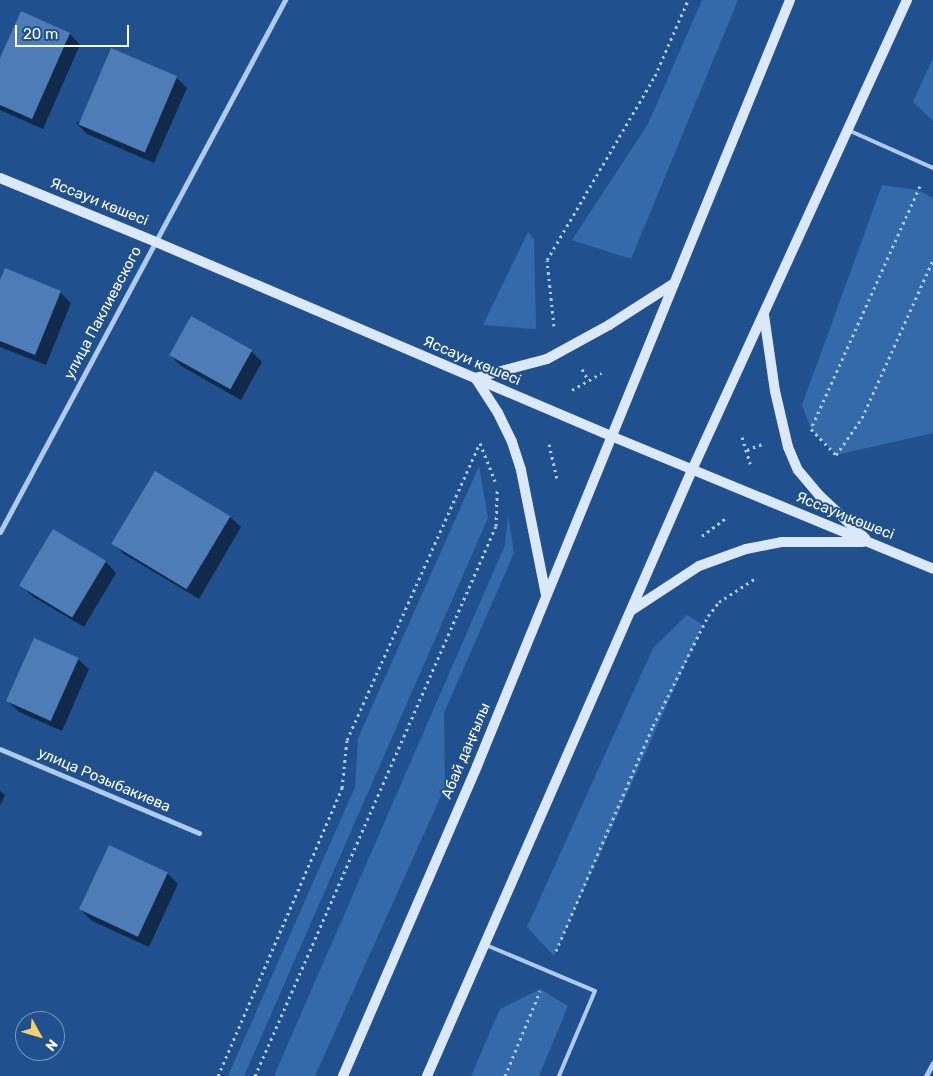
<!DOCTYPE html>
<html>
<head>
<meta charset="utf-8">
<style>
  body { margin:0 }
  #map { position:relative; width:933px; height:1076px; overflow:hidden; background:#20508d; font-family:Rubik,sans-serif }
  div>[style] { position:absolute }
  .green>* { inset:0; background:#346aaa }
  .shadow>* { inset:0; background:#0007 }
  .building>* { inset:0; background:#4d7cb6; transform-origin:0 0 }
  .path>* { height:3px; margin-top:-1.5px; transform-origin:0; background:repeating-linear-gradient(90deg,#aecaec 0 2.5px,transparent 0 6.5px) }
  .lane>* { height:4px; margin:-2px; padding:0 2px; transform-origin:2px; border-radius:2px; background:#aecaec }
  .street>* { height:5px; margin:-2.5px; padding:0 2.5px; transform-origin:2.5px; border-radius:2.5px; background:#aecaec }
  .secondary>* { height:10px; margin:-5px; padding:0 5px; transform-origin:5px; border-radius:5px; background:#dae8f9 }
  span { translate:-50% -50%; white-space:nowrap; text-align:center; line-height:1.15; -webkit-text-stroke:4px #20508d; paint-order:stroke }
  .street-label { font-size:15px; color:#fff }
  .north { position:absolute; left:15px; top:1011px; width:50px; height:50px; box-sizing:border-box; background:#20508d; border:1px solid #7996bb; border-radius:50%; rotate:129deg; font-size:14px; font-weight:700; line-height:20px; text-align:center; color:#fff }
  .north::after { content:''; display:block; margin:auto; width:18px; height:22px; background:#f9d06f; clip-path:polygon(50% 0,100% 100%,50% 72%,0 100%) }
  .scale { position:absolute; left:15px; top:25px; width:114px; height:22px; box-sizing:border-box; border:2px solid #fff; border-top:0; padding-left:6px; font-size:15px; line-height:18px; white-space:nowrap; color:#fff; -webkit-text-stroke:4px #20508d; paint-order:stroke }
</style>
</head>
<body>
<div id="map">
  <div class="green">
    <i style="clip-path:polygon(702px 0,738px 0,631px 259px,572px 240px,648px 124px)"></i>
    <i style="clip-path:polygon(933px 58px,933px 121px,913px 102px)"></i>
    <i style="clip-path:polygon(882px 185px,918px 190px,933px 198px,933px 433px,836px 455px,811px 429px,802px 405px)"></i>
    <i style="clip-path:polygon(528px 232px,534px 239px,536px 329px,483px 325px)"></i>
    <i style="clip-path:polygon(479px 466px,488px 518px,244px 1076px,228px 1076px,355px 787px,358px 738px)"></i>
    <i style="clip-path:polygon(508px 516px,514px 553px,444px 713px,445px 787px,315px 1076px,274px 1076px,505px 545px)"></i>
    <i style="clip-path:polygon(687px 615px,703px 625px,554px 956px,527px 927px,653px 648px)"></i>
    <i style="clip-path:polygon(540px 989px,568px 1006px,539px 1076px,471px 1076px,500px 1009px)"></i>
  </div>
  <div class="shadow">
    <i style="clip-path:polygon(22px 13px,70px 34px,80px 45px,43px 129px,0 110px,0 62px)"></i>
    <i style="clip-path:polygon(176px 77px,187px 88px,154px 163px,87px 134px,76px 123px)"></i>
    <i style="clip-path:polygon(0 283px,60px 292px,71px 303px,46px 365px,0 347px)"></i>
    <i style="clip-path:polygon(251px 351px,262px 362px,241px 400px,181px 366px,170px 355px)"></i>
    <i style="clip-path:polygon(230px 517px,241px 527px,199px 599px,124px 554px,113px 544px)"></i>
    <i style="clip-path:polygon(54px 531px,106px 562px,116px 573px,84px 627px,32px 596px,21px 585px)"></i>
    <i style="clip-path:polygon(78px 659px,89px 669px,62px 731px,19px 712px,8px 701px)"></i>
    <i style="clip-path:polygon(0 791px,5px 795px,0 806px)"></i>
    <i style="clip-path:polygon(167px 873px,178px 884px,149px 947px,92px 921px,81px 910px)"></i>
  </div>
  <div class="building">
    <i style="clip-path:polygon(21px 11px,70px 33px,32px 119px,0 105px,0 58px)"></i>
    <i style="left:111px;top:48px;width:72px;height:83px;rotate:23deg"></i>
    <i style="clip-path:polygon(5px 268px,61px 291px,35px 355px,0 341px,0 280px)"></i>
    <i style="left:191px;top:316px;width:70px;height:45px;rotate:29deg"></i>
    <i style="left:155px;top:471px;width:88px;height:85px;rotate:31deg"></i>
    <i style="left:53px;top:529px;width:62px;height:66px;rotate:31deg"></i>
    <i style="left:34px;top:638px;width:49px;height:69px;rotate:24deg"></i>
    <i style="left:109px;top:845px;width:65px;height:71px;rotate:25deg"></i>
  </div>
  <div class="path">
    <i style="left:920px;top:186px;width:266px;rotate:114.2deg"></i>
    <i style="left:811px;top:429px;width:36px;rotate:46deg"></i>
    <i style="left:836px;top:455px;width:45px;rotate:-54.9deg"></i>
    <i style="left:862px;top:418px;width:173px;rotate:-65.8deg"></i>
    <i style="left:554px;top:326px;width:66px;rotate:-96.1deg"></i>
    <i style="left:547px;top:260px;width:213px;rotate:-59.6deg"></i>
    <i style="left:655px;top:76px;width:83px;rotate:-66.5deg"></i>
    <i style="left:582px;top:369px;width:13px;rotate:61deg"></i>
    <i style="left:572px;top:390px;width:34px;rotate:-30deg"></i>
    <i style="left:742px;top:437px;width:28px;rotate:73deg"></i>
    <i style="left:549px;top:444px;width:35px;rotate:77deg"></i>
    <i style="left:747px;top:450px;width:16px;rotate:-22deg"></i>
    <i style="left:702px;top:536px;width:31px;rotate:-37deg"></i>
    <i style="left:556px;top:951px;width:245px;rotate:-66.7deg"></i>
    <i style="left:653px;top:726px;width:123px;rotate:-63.4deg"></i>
    <i style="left:708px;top:616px;width:18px;rotate:-52deg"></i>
    <i style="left:719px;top:602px;width:44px;rotate:-33deg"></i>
    <i style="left:218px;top:1076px;width:314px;rotate:-66.7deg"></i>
    <i style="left:342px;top:788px;width:48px;rotate:-84.1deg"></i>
    <i style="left:347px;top:740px;width:325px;rotate:-65.9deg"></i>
    <i style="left:480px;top:443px;width:41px;rotate:68.5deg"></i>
    <i style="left:255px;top:1076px;width:600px;rotate:-66.34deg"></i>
    <i style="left:496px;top:526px;width:37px;rotate:-88deg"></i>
    <i style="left:505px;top:1076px;width:92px;rotate:-67.6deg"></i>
  </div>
  <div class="lane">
    <i style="left:848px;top:130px;width:93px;rotate:24.1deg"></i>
    <i style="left:486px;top:945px;width:118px;rotate:22.9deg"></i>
    <i style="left:595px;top:991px;width:92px;rotate:113deg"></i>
  </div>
  <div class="street">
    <i style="left:0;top:532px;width:604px;rotate:-61.82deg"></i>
    <i style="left:0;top:749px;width:216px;rotate:22.9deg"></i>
    <i style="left:926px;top:1076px;width:15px;rotate:-62deg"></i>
  </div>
  <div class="secondary">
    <i style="left:0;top:178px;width:169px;rotate:22.3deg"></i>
    <i style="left:156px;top:242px;width:495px;rotate:23.1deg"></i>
    <i style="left:611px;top:436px;width:348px;rotate:22.4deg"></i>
    <i style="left:764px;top:315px;width:77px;rotate:81.8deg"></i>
    <i style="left:775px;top:391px;width:57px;rotate:76.9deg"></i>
    <i style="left:788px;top:447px;width:25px;rotate:67deg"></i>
    <i style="left:798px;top:470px;width:34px;rotate:50deg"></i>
    <i style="left:820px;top:496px;width:62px;rotate:43deg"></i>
    <i style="left:475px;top:378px;width:74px;rotate:-14.8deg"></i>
    <i style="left:547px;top:359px;width:71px;rotate:-28.7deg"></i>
    <i style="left:609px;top:325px;width:76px;rotate:-32.6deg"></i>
    <i style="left:476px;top:379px;width:40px;rotate:57.1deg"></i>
    <i style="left:498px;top:413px;width:32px;rotate:64deg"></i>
    <i style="left:512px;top:442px;width:29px;rotate:72deg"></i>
    <i style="left:521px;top:470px;width:127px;rotate:78.7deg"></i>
    <i style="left:632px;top:610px;width:80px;rotate:-33.3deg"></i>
    <i style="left:699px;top:566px;width:50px;rotate:-19.9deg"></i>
    <i style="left:746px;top:549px;width:36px;rotate:-11deg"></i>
    <i style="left:781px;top:542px;width:82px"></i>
    <i style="left:343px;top:1076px;width:338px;rotate:-66.6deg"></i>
    <i style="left:477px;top:766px;width:827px;rotate:-67.77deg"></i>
    <i style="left:427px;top:1076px;width:661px;rotate:-66.38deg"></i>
    <i style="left:692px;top:470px;width:517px;rotate:-65.42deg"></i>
  </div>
  <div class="street-label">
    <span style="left:99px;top:202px;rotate:22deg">Яссауи көшесі</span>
    <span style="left:103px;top:313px;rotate:-62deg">улица Паклиевского</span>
    <span style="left:472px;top:361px;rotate:23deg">Яссауи көшесі</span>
    <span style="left:845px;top:516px;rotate:22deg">Яссауи көшесі</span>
    <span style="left:466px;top:751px;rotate:-67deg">Абай даңғылы</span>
    <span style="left:104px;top:780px;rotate:23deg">улица Розыбакиева</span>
  </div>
  <div class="north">N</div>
  <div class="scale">20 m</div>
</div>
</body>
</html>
